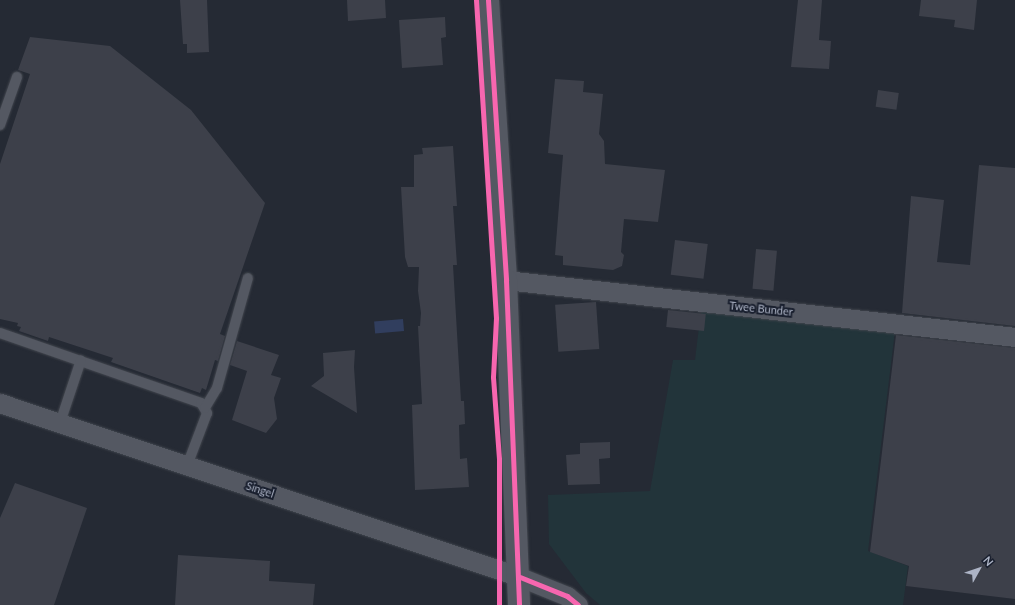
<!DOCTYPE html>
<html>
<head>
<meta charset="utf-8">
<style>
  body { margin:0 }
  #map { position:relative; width:1015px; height:605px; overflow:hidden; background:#252a34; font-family:Lato,sans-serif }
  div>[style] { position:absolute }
  .green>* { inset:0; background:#22343a }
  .water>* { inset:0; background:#313e5e; transform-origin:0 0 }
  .building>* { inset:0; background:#3d404a; transform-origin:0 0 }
  .roads { filter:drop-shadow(0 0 1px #41454d) drop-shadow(0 0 1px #41454d) }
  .service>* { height:10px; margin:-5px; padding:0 5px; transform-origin:5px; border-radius:5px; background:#545862 }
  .minor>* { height:19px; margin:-9.5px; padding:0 9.5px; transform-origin:9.5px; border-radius:9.5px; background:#545862 }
  .tertiary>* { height:22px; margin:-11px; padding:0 11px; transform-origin:11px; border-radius:11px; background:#545862 }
  .cycleway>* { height:5px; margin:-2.5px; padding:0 2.5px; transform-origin:2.5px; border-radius:2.5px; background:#f766af }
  span { translate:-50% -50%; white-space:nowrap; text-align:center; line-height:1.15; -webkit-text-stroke:4px #191f2e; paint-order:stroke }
  .street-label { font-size:11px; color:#adb4c6 }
  .north { position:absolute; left:959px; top:549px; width:40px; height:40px; -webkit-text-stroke:3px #191f2e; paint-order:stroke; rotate:50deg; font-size:11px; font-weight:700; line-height:16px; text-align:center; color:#adb4c6 }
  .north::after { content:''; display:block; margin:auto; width:14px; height:18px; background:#adb4c6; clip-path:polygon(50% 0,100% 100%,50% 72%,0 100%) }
</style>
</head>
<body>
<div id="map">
  <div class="green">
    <i style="clip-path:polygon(701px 310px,895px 331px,868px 551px,908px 566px,903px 605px,600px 605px,586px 593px,549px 544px,548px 495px,650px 491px,673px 360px,695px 360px)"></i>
  </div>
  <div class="water">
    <i style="left:403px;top:319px;width:12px;height:29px;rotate:85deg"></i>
  </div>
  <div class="building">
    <i style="clip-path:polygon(180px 0,207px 0,209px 52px,187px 53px,187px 44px,183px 44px)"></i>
    <i style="clip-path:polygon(347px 0,385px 0,386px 18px,348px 21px)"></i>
    <i style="clip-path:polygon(798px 0,822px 0,819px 40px,831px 41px,829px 69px,791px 67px)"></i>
    <i style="clip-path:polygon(921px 0,977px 0,974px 30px,954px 27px,955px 20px,919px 16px)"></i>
    <i style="clip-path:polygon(445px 17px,446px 37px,441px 38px,443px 65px,402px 68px,399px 20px)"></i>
    <i style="clip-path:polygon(30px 37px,110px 46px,191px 110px,265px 203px,220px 334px,225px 336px,218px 361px,215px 360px,206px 390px,202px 388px,200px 393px,111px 362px,113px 358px,49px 337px,48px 341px,19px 331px,21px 327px,17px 326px,18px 323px,0 319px,0 164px,30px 74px,18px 70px)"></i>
    <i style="clip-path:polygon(555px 79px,584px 81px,583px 92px,603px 94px,599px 134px,604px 141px,605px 164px,665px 170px,658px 222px,624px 219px,621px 252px,624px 255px,622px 266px,613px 270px,563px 265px,563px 256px,555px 255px,563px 155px,548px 153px)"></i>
    <i style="left:878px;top:90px;width:21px;height:17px;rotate:8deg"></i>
    <i style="clip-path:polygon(453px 146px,457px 206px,453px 206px,457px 265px,453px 265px,461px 401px,464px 401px,465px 424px,459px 425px,460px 459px,467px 458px,469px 487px,415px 490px,412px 405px,422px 404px,418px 326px,420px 326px,421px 313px,418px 291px,419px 267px,408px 267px,405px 257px,401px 187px,414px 187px,414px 155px,423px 154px,422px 148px)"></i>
    <i style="clip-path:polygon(979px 165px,1015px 168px,1015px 326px,902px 313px,911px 196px,944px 200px,937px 262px,970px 265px)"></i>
    <i style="left:675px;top:240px;width:33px;height:35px;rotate:7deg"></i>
    <i style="left:756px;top:249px;width:21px;height:40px;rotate:5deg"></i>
    <i style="left:596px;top:302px;width:47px;height:41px;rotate:86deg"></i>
    <i style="left:668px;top:310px;width:38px;height:17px;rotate:6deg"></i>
    <i style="clip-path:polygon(896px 335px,1015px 348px,1015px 599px,906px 586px,909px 566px,870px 552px)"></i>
    <i style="clip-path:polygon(237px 341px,279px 355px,271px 375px,281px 378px,274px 398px,277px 419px,266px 433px,232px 420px,247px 371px,230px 365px)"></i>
    <i style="clip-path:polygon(355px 350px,354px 367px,357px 413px,311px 386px,324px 376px,323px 353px)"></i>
    <i style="clip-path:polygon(610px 442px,610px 458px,599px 459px,600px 484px,568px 485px,566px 455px,580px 454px,580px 443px)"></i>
    <i style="clip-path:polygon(15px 483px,87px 508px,54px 605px,0 605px,0 518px)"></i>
    <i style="clip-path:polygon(178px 555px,270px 561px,269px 581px,315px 584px,313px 605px,175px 605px)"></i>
  </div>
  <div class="roads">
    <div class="service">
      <i style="left:0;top:125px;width:51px;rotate:-70.5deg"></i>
      <i style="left:0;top:333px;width:213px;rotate:19.2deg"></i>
      <i style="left:201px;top:403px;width:12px;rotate:59deg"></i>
      <i style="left:207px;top:413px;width:57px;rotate:110.7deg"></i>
      <i style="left:205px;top:408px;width:23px;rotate:-59deg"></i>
      <i style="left:217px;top:388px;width:114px;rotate:-74.3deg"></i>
      <i style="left:60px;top:423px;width:66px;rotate:-71.6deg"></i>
    </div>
    <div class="minor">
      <i style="left:506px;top:280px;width:512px;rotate:6.39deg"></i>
      <i style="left:0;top:403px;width:548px;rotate:18.5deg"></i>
      <i style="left:520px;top:577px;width:51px;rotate:22deg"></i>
      <i style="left:567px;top:596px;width:14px;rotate:39deg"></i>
    </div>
    <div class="tertiary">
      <i style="left:488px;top:0;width:281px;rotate:86.3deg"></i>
      <i style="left:506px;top:280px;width:325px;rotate:87.7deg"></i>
    </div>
  </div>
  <div class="cycleway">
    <i style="left:476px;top:0;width:319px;rotate:86.4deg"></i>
    <i style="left:496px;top:318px;width:59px;rotate:92.9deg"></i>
    <i style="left:493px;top:377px;width:82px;rotate:85.8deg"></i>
    <i style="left:499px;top:459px;width:146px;rotate:90deg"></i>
    <i style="left:488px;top:0;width:281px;rotate:86.3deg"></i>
    <i style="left:506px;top:280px;width:325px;rotate:87.7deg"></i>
    <i style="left:520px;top:577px;width:51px;rotate:22deg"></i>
    <i style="left:567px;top:596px;width:14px;rotate:39deg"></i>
  </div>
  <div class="street-label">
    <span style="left:761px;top:309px;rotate:6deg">Twee Bunder</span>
    <span style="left:260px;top:490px;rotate:18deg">Singel</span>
  </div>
  <div class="north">N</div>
</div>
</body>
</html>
